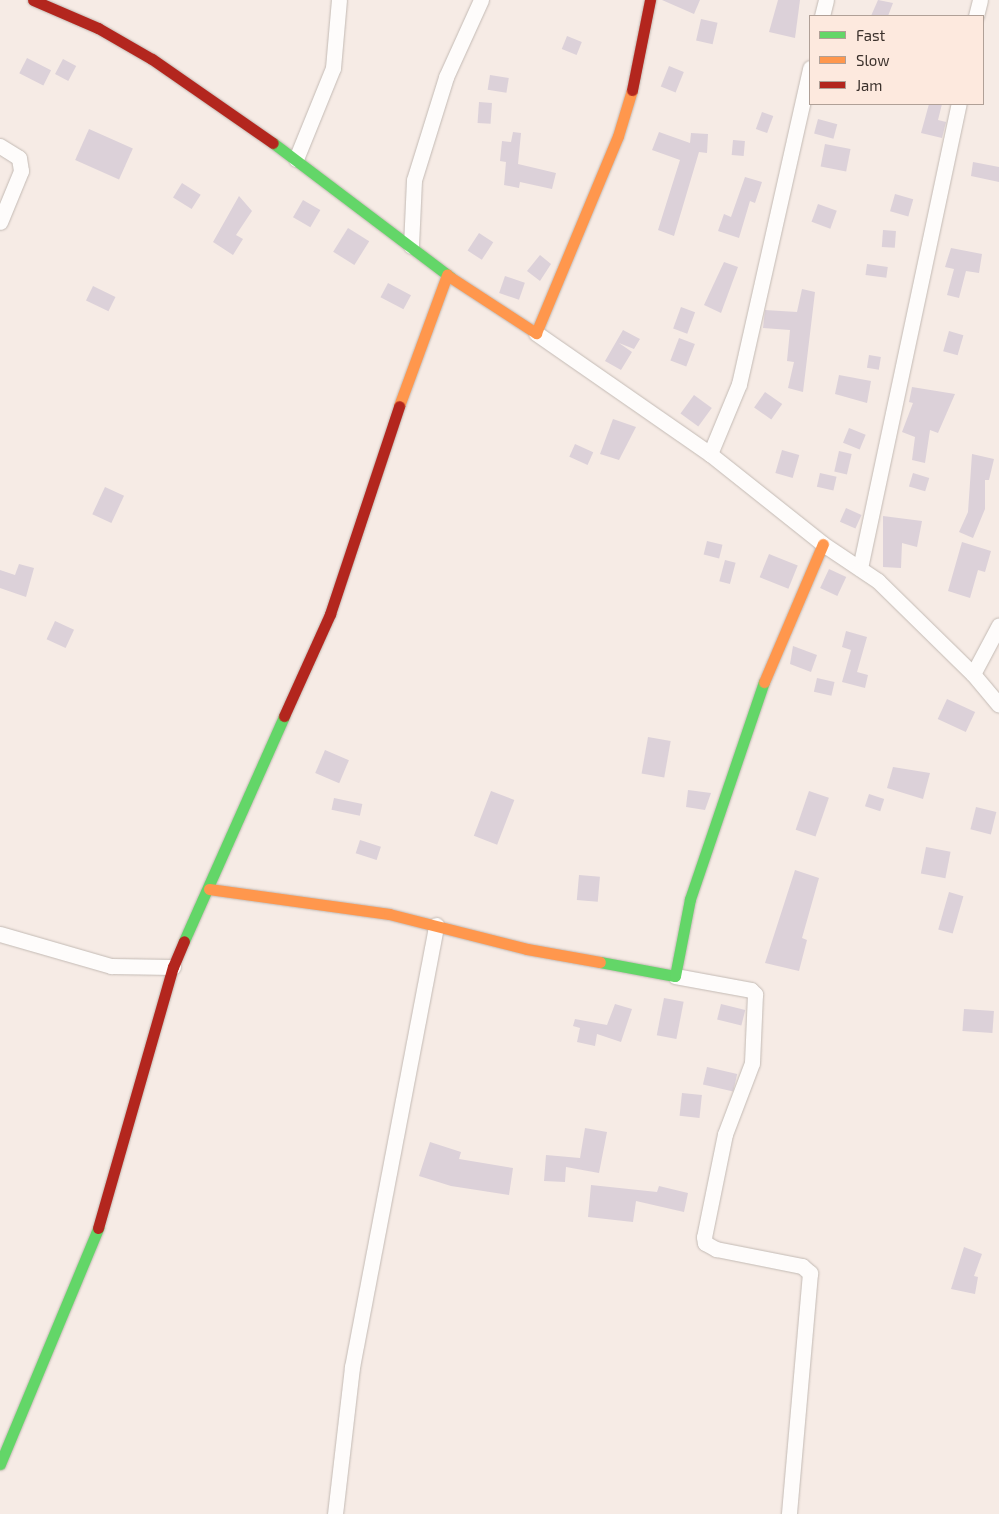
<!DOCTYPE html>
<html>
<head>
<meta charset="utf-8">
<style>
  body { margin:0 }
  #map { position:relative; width:999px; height:1514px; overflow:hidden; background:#f6ebe5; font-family:"Exo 2",sans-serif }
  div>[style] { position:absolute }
  .building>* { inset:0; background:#dcd1d9; transform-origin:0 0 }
  .roads { filter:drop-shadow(0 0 1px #c3bab4) drop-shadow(0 0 1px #c3bab4) }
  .street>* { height:15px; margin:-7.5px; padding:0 7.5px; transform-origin:7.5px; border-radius:7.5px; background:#fefcfb }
  .fast>* { height:11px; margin:-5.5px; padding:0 5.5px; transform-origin:5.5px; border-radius:5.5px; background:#63d668 }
  .slow>* { height:11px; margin:-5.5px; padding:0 5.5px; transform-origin:5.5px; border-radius:5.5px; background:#ff974d }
  .jam>* { height:11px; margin:-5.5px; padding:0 5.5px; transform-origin:5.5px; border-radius:5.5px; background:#b3261e }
  span { translate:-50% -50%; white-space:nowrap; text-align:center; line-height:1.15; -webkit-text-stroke:5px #fde9de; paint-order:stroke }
  .legend { position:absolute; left:809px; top:15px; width:175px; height:90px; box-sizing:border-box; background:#fde9de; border:1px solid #b0a097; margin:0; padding:6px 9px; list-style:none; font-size:15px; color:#3c322d }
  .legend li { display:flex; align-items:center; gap:10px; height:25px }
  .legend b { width:25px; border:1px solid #b0a097 }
</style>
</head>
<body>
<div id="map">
  <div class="building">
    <i style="clip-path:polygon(662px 0,700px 0,694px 14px)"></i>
    <i style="clip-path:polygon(778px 0,800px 0,795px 38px,769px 32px)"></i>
    <i style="clip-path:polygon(878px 0,893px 3px,888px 16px,871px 16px)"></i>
    <i style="left:701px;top:19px;width:17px;height:22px;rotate:13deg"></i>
    <i style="left:567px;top:36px;width:16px;height:14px;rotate:22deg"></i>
    <i style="left:27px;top:58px;width:27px;height:17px;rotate:27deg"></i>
    <i style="left:63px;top:59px;width:15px;height:17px;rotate:28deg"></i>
    <i style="left:669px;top:66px;width:16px;height:22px;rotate:22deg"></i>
    <i style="left:490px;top:75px;width:19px;height:15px;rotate:9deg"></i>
    <i style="left:479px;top:102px;width:13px;height:21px;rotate:4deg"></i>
    <i style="clip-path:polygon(929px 104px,942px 104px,938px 120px,946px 122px,942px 138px,921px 133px)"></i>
    <i style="left:762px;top:112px;width:12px;height:18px;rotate:20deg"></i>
    <i style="left:818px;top:119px;width:20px;height:15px;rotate:15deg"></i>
    <i style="left:89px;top:129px;width:48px;height:34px;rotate:24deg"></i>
    <i style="clip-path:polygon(513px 132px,521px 133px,518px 164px,556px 173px,552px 189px,520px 182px,519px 188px,504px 185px,506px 162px,500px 161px,502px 141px,511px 142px)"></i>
    <i style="clip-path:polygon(659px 132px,690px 143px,691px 133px,708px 134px,707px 153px,699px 152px,674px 236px,658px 230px,680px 160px,652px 150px)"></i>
    <i style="left:733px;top:140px;width:12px;height:15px;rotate:5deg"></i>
    <i style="left:825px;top:144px;width:26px;height:23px;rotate:11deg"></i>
    <i style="clip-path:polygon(973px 162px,999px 167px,999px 182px,971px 176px)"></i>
    <i style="clip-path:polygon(745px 177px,762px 182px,755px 203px,750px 201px,739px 238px,718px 231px,724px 214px,731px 217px)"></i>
    <i style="left:182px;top:183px;width:22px;height:17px;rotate:32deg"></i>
    <i style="left:895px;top:194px;width:19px;height:18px;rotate:16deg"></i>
    <i style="clip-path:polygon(239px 196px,252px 211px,236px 235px,243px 239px,233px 255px,213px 242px)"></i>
    <i style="left:303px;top:200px;width:20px;height:20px;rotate:30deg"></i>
    <i style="left:818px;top:204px;width:20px;height:19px;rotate:20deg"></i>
    <i style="left:348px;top:228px;width:25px;height:28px;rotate:32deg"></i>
    <i style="left:883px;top:230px;width:13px;height:17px;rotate:4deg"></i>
    <i style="left:479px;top:233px;width:17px;height:21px;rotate:33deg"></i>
    <i style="clip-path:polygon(951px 248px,982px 254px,979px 273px,966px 271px,959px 298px,947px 295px,954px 269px,945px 267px)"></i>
    <i style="clip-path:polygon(540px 255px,551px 264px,540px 281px,527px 271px)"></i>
    <i style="clip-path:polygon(724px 262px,738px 267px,721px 313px,704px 305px)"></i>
    <i style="left:867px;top:264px;width:21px;height:11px;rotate:8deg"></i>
    <i style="left:505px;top:276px;width:21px;height:18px;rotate:19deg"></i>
    <i style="left:388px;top:283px;width:26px;height:16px;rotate:28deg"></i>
    <i style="left:93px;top:286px;width:25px;height:16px;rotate:26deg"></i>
    <i style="clip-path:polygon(802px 289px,815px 292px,803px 392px,788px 388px,794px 362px,787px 361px,790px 330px,763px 328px,765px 310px,797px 312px)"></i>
    <i style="left:681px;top:307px;width:15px;height:23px;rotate:20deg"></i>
    <i style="clip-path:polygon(623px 330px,640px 339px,634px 349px,619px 343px,632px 352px,621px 370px,605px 361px)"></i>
    <i style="left:949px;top:331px;width:15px;height:21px;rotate:16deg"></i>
    <i style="left:679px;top:338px;width:17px;height:24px;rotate:21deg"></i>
    <i style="left:869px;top:355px;width:12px;height:13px;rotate:9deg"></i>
    <i style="clip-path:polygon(839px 375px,871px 381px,867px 403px,835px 394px)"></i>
    <i style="clip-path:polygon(912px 387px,955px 394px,938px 433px,930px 430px,925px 463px,912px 460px,915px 437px,902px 432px,913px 403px,909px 402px)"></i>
    <i style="left:765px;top:392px;width:21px;height:19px;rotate:35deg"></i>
    <i style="left:694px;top:395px;width:22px;height:23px;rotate:36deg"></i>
    <i style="clip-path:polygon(613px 419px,636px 427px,619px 460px,600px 454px)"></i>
    <i style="left:849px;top:428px;width:18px;height:16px;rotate:22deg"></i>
    <i style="left:575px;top:444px;width:20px;height:14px;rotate:24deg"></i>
    <i style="left:782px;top:450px;width:18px;height:24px;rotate:16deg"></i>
    <i style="left:839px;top:451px;width:13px;height:21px;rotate:13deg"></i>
    <i style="clip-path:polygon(972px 454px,994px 459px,989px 480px,985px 480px,985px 509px,973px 538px,959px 532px,968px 512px)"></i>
    <i style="left:820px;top:473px;width:17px;height:14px;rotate:13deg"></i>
    <i style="left:913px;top:473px;width:17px;height:14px;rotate:17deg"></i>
    <i style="left:105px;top:487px;width:21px;height:30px;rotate:25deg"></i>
    <i style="left:846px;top:508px;width:17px;height:15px;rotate:24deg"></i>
    <i style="clip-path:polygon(883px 516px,922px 521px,917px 547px,902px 543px,901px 568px,883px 567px)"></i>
    <i style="left:707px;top:541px;width:16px;height:14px;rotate:14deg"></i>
    <i style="clip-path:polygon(962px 542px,991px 551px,985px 572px,978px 570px,970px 598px,948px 591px)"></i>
    <i style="left:769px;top:554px;width:31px;height:25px;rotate:22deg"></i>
    <i style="left:725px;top:560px;width:11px;height:22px;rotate:15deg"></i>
    <i style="clip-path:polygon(19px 564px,34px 568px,26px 597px,0 588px,0 570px,15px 575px)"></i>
    <i style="left:829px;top:569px;width:19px;height:21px;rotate:25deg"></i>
    <i style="left:55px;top:621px;width:21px;height:20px;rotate:25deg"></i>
    <i style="clip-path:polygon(846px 631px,867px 637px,857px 672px,868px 675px,865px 688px,842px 682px,851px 650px,842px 647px)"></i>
    <i style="clip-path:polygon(793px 646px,817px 655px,811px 672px,790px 664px)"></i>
    <i style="left:817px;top:678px;width:18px;height:14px;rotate:13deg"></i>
    <i style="left:947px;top:699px;width:31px;height:22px;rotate:25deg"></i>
    <i style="left:648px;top:737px;width:23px;height:37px;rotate:10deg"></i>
    <i style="left:325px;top:750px;width:26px;height:25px;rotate:23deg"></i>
    <i style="clip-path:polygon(893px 767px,930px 773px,923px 799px,887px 788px)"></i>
    <i style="clip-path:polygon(688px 790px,711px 793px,705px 810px,686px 807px)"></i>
    <i style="left:491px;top:791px;width:25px;height:48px;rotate:21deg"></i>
    <i style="left:809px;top:791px;width:21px;height:41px;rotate:19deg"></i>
    <i style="left:869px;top:794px;width:16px;height:13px;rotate:18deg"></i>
    <i style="left:334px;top:798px;width:29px;height:12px;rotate:12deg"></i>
    <i style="left:976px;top:807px;width:21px;height:23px;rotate:14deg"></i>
    <i style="left:360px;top:840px;width:22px;height:14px;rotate:18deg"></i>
    <i style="left:926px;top:847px;width:25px;height:27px;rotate:11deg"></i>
    <i style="clip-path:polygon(795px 870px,819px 878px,802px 938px,807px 940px,799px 971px,765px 963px)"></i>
    <i style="left:579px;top:875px;width:21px;height:25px;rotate:5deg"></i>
    <i style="left:949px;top:892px;width:15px;height:39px;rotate:16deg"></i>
    <i style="left:664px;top:998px;width:20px;height:38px;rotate:11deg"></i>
    <i style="clip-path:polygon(615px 1004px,632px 1009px,621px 1042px,597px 1034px,595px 1046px,577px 1042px,580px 1028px,573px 1026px,575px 1019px,607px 1025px)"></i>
    <i style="left:721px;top:1004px;width:25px;height:16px;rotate:14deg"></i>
    <i style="left:964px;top:1009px;width:30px;height:22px;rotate:4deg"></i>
    <i style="left:707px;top:1067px;width:31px;height:18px;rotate:13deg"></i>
    <i style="left:682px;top:1093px;width:20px;height:23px;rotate:6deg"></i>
    <i style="clip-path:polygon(585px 1128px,607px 1132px,599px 1173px,566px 1167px,565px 1182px,544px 1181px,546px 1155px,580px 1158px)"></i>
    <i style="clip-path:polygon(430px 1142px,461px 1152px,459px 1159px,513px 1168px,509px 1195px,451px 1186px,419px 1176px)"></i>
    <i style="clip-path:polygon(591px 1185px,657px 1192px,659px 1186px,688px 1193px,684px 1212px,636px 1201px,633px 1222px,588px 1217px)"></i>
    <i style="clip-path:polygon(964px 1247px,982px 1254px,974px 1276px,978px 1277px,975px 1294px,951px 1289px)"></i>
  </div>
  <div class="roads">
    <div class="street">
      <i style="left:822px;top:16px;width:16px;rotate:-76deg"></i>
      <i style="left:976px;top:16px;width:16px;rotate:-76deg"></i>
      <i style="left:0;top:146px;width:22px;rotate:32deg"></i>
      <i style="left:19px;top:158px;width:13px;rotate:81deg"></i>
      <i style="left:21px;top:171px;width:55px;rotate:112.4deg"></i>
      <i style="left:296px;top:159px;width:98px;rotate:-67.9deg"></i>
      <i style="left:333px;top:68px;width:68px;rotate:-85deg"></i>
      <i style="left:411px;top:246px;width:66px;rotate:-87.4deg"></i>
      <i style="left:414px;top:180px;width:108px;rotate:-72.7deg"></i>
      <i style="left:446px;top:77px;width:85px;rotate:-65.6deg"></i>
      <i style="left:536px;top:333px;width:212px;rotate:34.8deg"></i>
      <i style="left:710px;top:454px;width:144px;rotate:38.5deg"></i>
      <i style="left:823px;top:544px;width:66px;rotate:33.9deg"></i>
      <i style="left:878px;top:581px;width:133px;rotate:44.4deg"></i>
      <i style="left:973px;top:674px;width:40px;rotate:50deg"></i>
      <i style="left:710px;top:454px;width:76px;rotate:-67.5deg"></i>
      <i style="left:739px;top:384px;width:324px;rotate:-77.3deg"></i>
      <i style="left:860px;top:568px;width:474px;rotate:-78deg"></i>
      <i style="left:973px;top:674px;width:55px;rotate:-62deg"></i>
      <i style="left:0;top:934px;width:116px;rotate:16.1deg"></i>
      <i style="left:111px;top:966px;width:62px;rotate:0.9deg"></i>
      <i style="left:675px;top:976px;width:77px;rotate:10.4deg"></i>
      <i style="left:751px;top:990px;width:6px;rotate:45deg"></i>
      <i style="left:755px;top:994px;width:69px;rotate:92.5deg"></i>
      <i style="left:752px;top:1063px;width:76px;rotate:110.8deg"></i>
      <i style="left:725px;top:1134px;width:105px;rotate:101.5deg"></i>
      <i style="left:704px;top:1237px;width:6px;rotate:81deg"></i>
      <i style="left:705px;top:1243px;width:13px;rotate:29deg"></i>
      <i style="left:716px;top:1249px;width:88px;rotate:11.2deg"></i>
      <i style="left:802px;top:1266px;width:11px;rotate:41deg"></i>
      <i style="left:810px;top:1273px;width:242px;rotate:95deg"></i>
      <i style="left:335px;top:1514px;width:148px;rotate:-83.4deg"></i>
      <i style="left:352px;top:1367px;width:450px;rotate:-79.2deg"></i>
    </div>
    <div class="fast">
      <i style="left:273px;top:143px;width:222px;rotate:37.1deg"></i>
      <i style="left:184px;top:941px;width:246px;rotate:-66deg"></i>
      <i style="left:600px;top:962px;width:76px;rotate:10.6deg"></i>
      <i style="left:675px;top:976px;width:78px;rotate:-79deg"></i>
      <i style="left:690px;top:899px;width:229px;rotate:-71.2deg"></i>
      <i style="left:0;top:1464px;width:256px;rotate:-67.4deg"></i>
    </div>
    <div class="slow">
      <i style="left:450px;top:277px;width:103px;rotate:33.1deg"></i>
      <i style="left:536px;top:333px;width:213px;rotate:-67.4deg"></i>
      <i style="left:618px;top:136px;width:48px;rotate:-73.1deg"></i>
      <i style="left:399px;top:406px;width:140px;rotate:-69.9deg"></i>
      <i style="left:764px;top:682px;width:150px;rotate:-66.9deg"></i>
      <i style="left:209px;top:889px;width:182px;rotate:7.9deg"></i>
      <i style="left:389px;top:914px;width:142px;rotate:14.2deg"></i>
      <i style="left:527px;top:949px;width:74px;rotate:10.1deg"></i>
    </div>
    <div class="jam">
      <i style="left:33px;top:0;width:71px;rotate:23.3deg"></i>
      <i style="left:98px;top:28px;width:62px;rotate:29.9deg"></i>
      <i style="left:152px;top:59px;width:147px;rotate:34.8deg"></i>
      <i style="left:632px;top:90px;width:92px;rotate:-78.7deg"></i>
      <i style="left:284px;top:716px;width:112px;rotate:-65.7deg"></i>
      <i style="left:330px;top:614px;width:219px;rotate:-71.6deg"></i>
      <i style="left:98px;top:1228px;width:272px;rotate:-74deg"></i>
      <i style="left:173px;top:967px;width:28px;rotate:-67deg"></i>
    </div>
  </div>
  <ul class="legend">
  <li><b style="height:6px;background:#63d668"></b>Fast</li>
  <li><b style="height:6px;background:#ff974d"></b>Slow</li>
  <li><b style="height:6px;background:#b3261e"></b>Jam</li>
  </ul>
</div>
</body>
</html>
